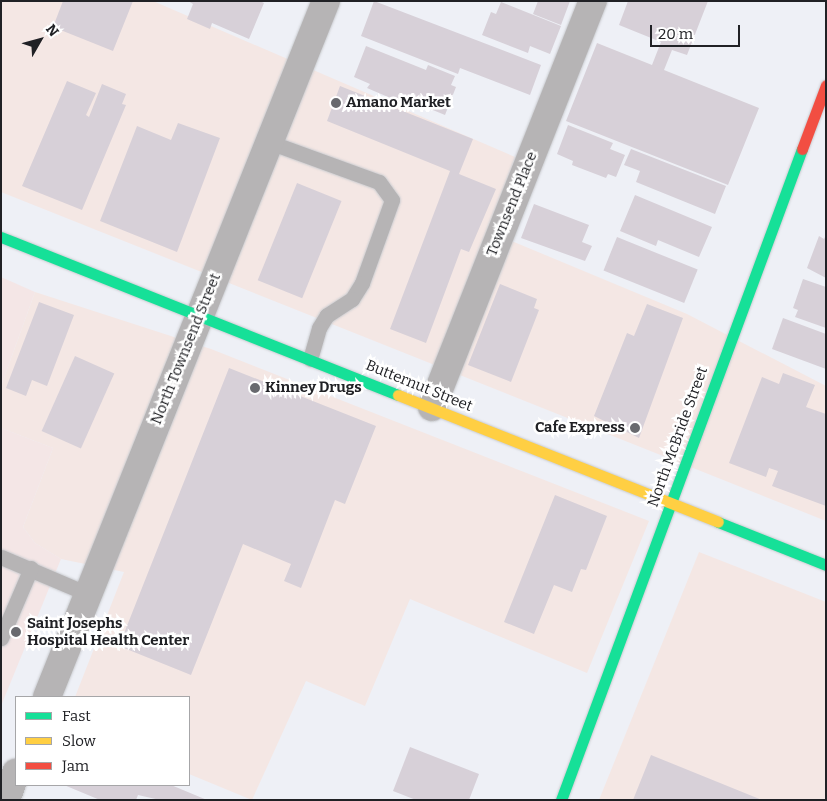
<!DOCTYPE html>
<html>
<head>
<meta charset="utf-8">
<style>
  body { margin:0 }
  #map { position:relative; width:827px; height:801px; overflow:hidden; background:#eef0f6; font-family:Bitter,serif }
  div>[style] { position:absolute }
  .commercial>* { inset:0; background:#f4e7e4 }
  .medical>* { inset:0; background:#f4e6e6 }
  .building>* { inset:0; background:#d7d0d8; transform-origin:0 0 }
  .roads { filter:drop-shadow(0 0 1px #caccd0) drop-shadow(0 0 1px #caccd0) }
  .lane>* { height:15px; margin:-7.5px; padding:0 7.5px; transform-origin:7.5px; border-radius:7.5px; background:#b6b4b5 }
  .street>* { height:28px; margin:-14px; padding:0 14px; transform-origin:14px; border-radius:14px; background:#b6b4b5 }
  .fast>* { height:11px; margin:-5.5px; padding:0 5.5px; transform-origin:5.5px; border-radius:5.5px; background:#16e098 }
  .slow>* { height:11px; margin:-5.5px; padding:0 5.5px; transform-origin:5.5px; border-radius:5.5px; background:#ffcf43 }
  .jam>* { height:11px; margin:-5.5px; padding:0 5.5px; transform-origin:5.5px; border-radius:5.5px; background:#f24e42 }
  .dots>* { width:14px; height:14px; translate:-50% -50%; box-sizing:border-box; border:2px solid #fff; border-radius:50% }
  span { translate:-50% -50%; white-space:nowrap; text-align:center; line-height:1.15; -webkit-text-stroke:5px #fff; paint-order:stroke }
  .poi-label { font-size:15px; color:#202125; font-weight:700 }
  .left { translate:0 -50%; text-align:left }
  .right { translate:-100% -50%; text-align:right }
  .street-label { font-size:15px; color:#202125 }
  .frame { position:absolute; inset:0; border:2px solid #202125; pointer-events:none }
  .legend { position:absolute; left:15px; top:696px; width:175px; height:90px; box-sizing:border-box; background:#fff; border:1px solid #a6a6a8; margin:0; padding:6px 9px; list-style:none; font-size:15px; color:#202125 }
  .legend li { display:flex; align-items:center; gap:10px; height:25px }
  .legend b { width:25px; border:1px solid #a6a6a8 }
  .north { position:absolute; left:15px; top:15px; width:50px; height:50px; -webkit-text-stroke:4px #fff; paint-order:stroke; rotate:52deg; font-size:14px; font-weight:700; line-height:20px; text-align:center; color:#202125 }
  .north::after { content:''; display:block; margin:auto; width:18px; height:22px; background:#202125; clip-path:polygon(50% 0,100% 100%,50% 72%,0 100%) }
  .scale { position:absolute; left:650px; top:25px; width:90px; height:22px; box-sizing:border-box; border:2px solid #202125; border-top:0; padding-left:6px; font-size:15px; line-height:18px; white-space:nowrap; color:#202125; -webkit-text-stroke:4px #fff; paint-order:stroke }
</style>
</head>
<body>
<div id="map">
  <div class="commercial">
    <i style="clip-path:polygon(1px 1px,153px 1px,515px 157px,490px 232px,687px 314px,826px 386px,826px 521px,1px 192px)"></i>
    <i style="clip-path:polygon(35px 292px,211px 349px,649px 521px,587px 673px,410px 599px,365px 706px,306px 681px,252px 800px,189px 774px,189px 697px,75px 697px,124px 572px,61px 559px,35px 543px,23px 527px,53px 448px,1px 428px,1px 386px)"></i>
    <i style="clip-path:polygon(699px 552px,826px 602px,826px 800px,599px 800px)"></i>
  </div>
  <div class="medical">
    <i style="clip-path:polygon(1px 277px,35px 292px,1px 386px)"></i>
    <i style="clip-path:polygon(1px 428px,53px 448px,23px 527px,35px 543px,61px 559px,1px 706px)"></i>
  </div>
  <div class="building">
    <i style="clip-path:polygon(63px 1px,133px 1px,113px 51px,53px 27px)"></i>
    <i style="clip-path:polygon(188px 1px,260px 1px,264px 3px,249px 39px,212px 23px,210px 29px,187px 19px,193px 4px)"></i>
    <i style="clip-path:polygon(374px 1px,541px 65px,530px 95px,460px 68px,458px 74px,361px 36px)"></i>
    <i style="clip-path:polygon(538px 1px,570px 1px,561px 25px,533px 14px)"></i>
    <i style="clip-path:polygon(628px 1px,708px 1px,687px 55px,672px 50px,664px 70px,759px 108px,728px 185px,566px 121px,597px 43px,652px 65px,661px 42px,619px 25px)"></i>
    <i style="clip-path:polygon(501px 2px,561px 26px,550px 54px,530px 46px,528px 53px,482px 35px,491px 12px,496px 14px)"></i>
    <i style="clip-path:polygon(366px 46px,426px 70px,428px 65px,455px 76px,451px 85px,456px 87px,445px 115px,418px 104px,416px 109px,367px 88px,370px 84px,354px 77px)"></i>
    <i style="clip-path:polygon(67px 81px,96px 93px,86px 115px,89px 117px,102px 84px,126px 94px,122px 104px,126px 105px,82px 210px,22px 186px)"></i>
    <i style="clip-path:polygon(340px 86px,473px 139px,459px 174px,496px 189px,469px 252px,461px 249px,426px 343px,390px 329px,450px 171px,327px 121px)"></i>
    <i style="clip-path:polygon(178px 123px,220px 138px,177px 252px,100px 221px,137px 126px,171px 140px)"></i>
    <i style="clip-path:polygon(568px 125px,613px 143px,610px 149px,625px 155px,616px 177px,608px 174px,606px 178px,572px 165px,573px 161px,557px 154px)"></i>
    <i style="clip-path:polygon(631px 149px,726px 186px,715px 214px,636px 182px,640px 171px,624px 165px)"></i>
    <i style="left:297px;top:183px;width:48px;height:105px;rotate:22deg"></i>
    <i style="clip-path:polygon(635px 195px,712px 227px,699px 257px,658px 240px,656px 246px,620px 231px)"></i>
    <i style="clip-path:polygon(534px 204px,589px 225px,582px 242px,592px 246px,585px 261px,521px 238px)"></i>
    <i style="clip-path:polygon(826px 235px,826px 278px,807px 268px,819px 236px,824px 239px)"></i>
    <i style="left:617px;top:237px;width:87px;height:36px;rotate:22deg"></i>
    <i style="clip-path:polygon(803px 279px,826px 287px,826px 328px,795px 317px,798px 310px,793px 308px)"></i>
    <i style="clip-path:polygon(500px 284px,537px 299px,534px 308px,539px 310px,511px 382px,468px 365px)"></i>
    <i style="clip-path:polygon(39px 302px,74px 315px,47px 386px,32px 380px,26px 396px,6px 388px)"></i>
    <i style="clip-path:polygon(647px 304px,683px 318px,639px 438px,594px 416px,627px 333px,634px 336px)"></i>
    <i style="clip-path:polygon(783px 318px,826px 334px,826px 369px,772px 349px)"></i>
    <i style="left:75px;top:356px;width:43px;height:82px;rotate:24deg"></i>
    <i style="clip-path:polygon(229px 368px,376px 426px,345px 504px,335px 500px,301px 588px,284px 581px,291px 564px,243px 544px,191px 675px,119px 646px)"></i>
    <i style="clip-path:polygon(783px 373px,815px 385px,806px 407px,826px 414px,826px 506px,772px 486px,778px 471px,769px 468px,766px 477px,729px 463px,762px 377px,779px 384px)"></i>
    <i style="clip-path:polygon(555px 495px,607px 516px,586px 570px,581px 569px,572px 592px,554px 585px,534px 634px,504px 622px)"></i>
    <i style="clip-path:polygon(410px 747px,479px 774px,469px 800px,416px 800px,393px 791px)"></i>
    <i style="clip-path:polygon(651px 755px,762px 800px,633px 800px)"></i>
    <i style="clip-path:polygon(64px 785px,171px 785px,207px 800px,160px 800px,138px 795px,136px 800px,100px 800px)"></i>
  </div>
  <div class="roads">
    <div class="lane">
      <i style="left:269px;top:142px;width:117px;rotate:20deg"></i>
      <i style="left:379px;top:182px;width:22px;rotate:54deg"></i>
      <i style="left:392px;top:200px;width:88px;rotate:109.9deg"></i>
      <i style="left:362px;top:283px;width:19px;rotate:122deg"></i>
      <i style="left:352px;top:299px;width:30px;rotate:147deg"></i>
      <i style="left:327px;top:315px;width:15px;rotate:122deg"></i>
      <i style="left:319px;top:328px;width:32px;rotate:106deg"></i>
      <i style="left:1px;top:557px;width:95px;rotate:23deg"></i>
      <i style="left:1px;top:638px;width:76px;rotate:-66.8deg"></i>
    </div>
    <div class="street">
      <i style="left:432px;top:407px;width:437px;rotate:-68.4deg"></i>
      <i style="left:47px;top:697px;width:750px;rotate:-68.16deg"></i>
      <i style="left:6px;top:800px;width:29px;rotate:-70deg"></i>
    </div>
    <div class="fast">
      <i style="left:1px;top:237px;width:427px;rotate:21.7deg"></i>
      <i style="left:718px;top:522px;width:116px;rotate:21.7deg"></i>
      <i style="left:561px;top:800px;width:694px;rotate:-69.69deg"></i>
    </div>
    <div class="slow">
      <i style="left:398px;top:395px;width:344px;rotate:21.6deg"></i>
    </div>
    <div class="jam">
      <i style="left:802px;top:149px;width:68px;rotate:-69.4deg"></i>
    </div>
  </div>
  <div class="dots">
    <i style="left:336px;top:103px;background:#68696e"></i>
    <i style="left:255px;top:388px;background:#68696e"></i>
    <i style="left:635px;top:428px;background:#68696e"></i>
    <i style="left:16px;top:632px;background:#68696e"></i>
  </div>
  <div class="poi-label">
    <span class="left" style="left:346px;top:103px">Amano Market</span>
    <span class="left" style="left:265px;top:388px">Kinney Drugs</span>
    <span class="right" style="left:625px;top:428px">Cafe Express</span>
    <span class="left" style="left:27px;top:632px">Saint Josephs<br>Hospital Health Center</span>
  </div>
  <div class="street-label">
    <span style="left:512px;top:204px;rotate:-68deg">Townsend Place</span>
    <span style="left:186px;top:349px;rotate:-68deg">North Townsend Street</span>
    <span style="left:419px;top:386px;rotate:22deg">Butternut Street</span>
    <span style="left:678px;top:437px;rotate:-70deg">North McBride Street</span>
  </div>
  <div class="frame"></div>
  <ul class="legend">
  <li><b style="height:6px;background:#16e098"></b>Fast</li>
  <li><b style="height:6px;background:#ffcf43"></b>Slow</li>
  <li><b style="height:6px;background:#f24e42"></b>Jam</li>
  </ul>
  <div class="north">N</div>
  <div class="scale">20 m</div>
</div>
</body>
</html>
